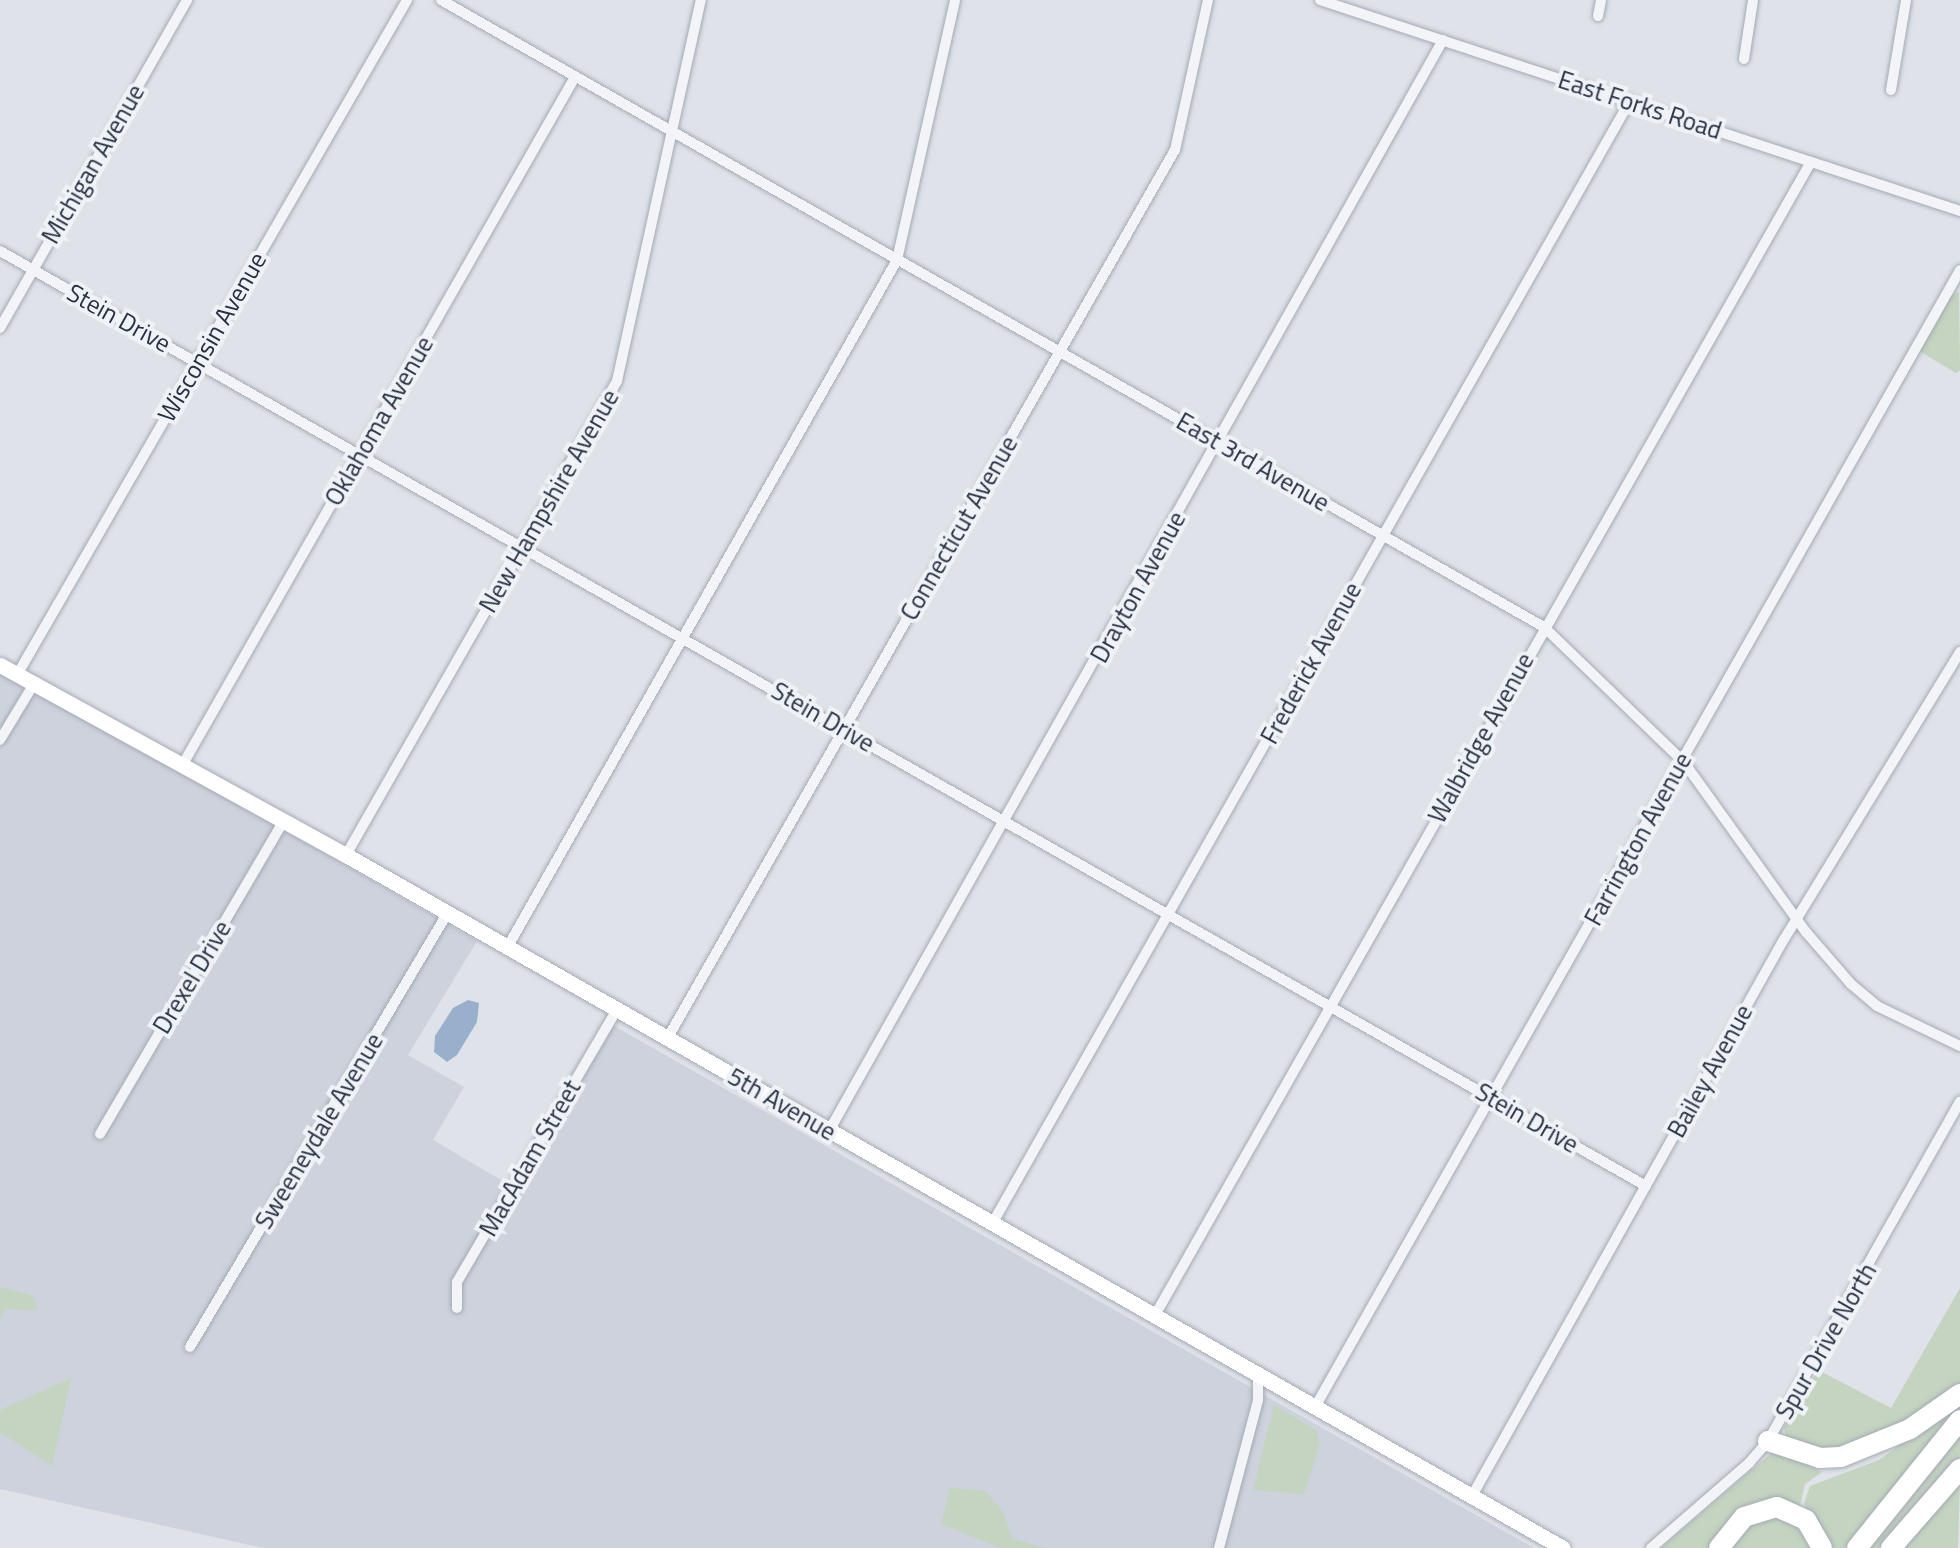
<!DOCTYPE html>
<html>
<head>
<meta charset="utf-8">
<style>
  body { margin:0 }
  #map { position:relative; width:1960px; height:1548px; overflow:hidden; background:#dfe3e9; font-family:"Titillium Web",sans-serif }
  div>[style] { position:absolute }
  .built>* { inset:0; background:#cdd2dc }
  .green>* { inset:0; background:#c4d4c0 }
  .water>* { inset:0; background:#98b0cc }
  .roads { filter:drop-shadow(0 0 2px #a4aab4) drop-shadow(0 0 2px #a4aab4) }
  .street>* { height:10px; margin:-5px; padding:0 5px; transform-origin:5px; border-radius:5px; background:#f2f4f7 }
  .secondary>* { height:15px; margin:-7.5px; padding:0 7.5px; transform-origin:7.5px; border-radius:7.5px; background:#fff }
  .highway>* { height:20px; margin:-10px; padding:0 10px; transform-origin:10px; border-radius:10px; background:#fff }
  span { translate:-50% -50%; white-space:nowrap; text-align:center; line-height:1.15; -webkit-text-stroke:8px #eff2f7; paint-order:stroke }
  .street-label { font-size:25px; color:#273042 }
</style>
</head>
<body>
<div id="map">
  <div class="built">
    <i style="clip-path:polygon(0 667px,477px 941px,408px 1055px,464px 1087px,433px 1140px,513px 1187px,609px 1023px,1534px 1548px,263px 1548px,0 1489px)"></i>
  </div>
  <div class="green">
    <i style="clip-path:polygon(1959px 292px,1960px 370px,1956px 373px,1919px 351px,1950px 296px)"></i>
    <i style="clip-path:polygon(0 1287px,33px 1296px,38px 1310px,5px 1309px,0 1323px)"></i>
    <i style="clip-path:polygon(1960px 1288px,1960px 1385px,1914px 1420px,1832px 1453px,1786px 1442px,1784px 1427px,1818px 1370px,1891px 1408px)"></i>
    <i style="clip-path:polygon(71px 1378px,52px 1466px,0 1432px,0 1410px)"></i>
    <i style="clip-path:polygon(1274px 1405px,1316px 1430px,1320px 1443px,1304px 1494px,1253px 1490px)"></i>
    <i style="clip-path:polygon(1952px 1406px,1956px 1410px,1945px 1425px,1846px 1548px,1826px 1548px,1804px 1504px,1810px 1486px,1879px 1460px)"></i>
    <i style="clip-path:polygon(1960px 1432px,1960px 1456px,1880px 1548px,1866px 1548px)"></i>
    <i style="clip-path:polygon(1775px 1450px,1822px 1472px,1805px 1484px,1799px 1509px,1784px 1503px,1714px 1548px,1661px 1548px)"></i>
    <i style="clip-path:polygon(1960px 1480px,1958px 1548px,1901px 1548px)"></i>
    <i style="clip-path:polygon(950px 1488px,985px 1491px,1003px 1511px,1013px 1539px,1046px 1548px,1000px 1548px,941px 1524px)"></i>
    <i style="clip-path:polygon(1765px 1512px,1799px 1519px,1818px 1548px,1723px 1548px)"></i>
  </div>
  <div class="water">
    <i style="clip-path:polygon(468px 1000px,479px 1003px,477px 1022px,457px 1055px,447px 1062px,434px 1052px,435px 1036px,453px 1008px)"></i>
  </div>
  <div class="roads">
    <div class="street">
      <i style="left:441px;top:0;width:1269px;rotate:29.62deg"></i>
      <i style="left:1544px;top:627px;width:193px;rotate:44deg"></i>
      <i style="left:1683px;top:761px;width:211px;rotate:54.3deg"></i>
      <i style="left:1806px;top:932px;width:69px;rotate:49.1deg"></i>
      <i style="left:1851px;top:984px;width:34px;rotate:40deg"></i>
      <i style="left:1877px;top:1006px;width:92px;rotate:25.7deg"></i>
      <i style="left:1320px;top:0;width:674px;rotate:18.25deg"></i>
      <i style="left:1598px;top:16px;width:16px;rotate:-79deg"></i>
      <i style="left:1744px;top:59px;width:60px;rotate:-81.3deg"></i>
      <i style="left:1891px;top:90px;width:91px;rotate:-80.5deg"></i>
      <i style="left:0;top:251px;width:1893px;rotate:29.6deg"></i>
      <i style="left:0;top:328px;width:378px;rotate:-60.3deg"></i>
      <i style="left:17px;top:675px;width:780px;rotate:-59.98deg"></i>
      <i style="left:0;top:740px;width:68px;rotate:-58.9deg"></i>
      <i style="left:183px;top:764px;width:791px;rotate:-60.29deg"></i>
      <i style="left:346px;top:855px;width:546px;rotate:-60.24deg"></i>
      <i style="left:617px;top:381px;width:390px;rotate:-77.6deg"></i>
      <i style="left:507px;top:948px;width:791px;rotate:-60.45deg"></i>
      <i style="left:897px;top:260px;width:266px;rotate:-77.4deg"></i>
      <i style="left:667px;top:1039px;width:1024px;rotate:-60.26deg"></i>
      <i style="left:1175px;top:150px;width:154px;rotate:-77.6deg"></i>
      <i style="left:829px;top:1131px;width:1252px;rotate:-60.63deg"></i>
      <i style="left:100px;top:1134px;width:364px;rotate:-59.6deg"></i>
      <i style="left:992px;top:1224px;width:1292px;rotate:-60.4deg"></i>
      <i style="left:457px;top:1308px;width:26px;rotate:-90deg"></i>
      <i style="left:457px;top:1282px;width:314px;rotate:-59.6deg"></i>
      <i style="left:1154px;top:1317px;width:1329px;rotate:-60.37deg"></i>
      <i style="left:190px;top:1347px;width:504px;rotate:-59.31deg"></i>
      <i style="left:1315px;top:1407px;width:1307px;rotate:-60.43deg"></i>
      <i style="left:1472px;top:1496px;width:636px;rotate:-60.74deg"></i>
      <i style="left:1783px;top:941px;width:339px;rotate:-58.5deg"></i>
      <i style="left:1219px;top:1548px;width:153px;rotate:-75.2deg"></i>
      <i style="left:1258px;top:1400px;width:26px;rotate:-90deg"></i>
      <i style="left:1651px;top:1548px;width:130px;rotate:-40.9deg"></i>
      <i style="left:1749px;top:1463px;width:29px;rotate:-49deg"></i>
      <i style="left:1768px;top:1441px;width:390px;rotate:-60.5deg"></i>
    </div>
    <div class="secondary">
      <i style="left:0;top:665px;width:395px;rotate:28.8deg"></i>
      <i style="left:346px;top:855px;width:1400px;rotate:29.66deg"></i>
    </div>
    <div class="highway">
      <i style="left:1768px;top:1441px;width:55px;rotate:18.1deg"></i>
      <i style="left:1820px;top:1458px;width:21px;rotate:-3deg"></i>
      <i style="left:1841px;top:1457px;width:74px;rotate:-22.1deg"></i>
      <i style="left:1910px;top:1429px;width:61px;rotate:-35deg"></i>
      <i style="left:1719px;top:1548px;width:40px;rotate:-51deg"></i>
      <i style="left:1744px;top:1517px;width:34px;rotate:-17deg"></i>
      <i style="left:1777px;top:1507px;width:32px;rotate:24deg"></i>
      <i style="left:1806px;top:1520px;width:32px;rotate:60deg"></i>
      <i style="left:1857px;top:1548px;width:164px;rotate:-51.2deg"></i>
      <i style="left:1891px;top:1548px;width:105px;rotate:-48.9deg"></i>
    </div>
  </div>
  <div class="street-label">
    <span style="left:1640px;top:105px;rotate:18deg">East Forks Road</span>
    <span style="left:93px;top:164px;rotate:-60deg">Michigan Avenue</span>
    <span style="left:119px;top:318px;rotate:29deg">Stein Drive</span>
    <span style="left:212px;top:337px;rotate:-60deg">Wisconsin Avenue</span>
    <span style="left:379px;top:421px;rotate:-60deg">Oklahoma Avenue</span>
    <span style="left:1253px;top:462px;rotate:30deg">East 3rd Avenue</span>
    <span style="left:549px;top:501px;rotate:-60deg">New Hampshire Avenue</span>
    <span style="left:959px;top:528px;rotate:-60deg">Connecticut Avenue</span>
    <span style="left:1138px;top:587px;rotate:-61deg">Drayton Avenue</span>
    <span style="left:1311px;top:663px;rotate:-61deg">Frederick Avenue</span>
    <span style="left:823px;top:717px;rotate:30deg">Stein Drive</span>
    <span style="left:1481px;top:738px;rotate:-61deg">Walbridge Avenue</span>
    <span style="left:1638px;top:839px;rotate:-61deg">Farrington Avenue</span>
    <span style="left:192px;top:977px;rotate:-59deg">Drexel Drive</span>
    <span style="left:1710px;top:1071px;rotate:-61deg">Bailey Avenue</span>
    <span style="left:782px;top:1104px;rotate:30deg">5th Avenue</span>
    <span style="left:1527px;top:1118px;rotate:30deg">Stein Drive</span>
    <span style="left:319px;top:1131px;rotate:-59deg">Sweeneydale Avenue</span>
    <span style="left:530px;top:1158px;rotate:-60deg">MacAdam Street</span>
    <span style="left:1826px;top:1341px;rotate:-60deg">Spur Drive North</span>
  </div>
</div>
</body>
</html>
